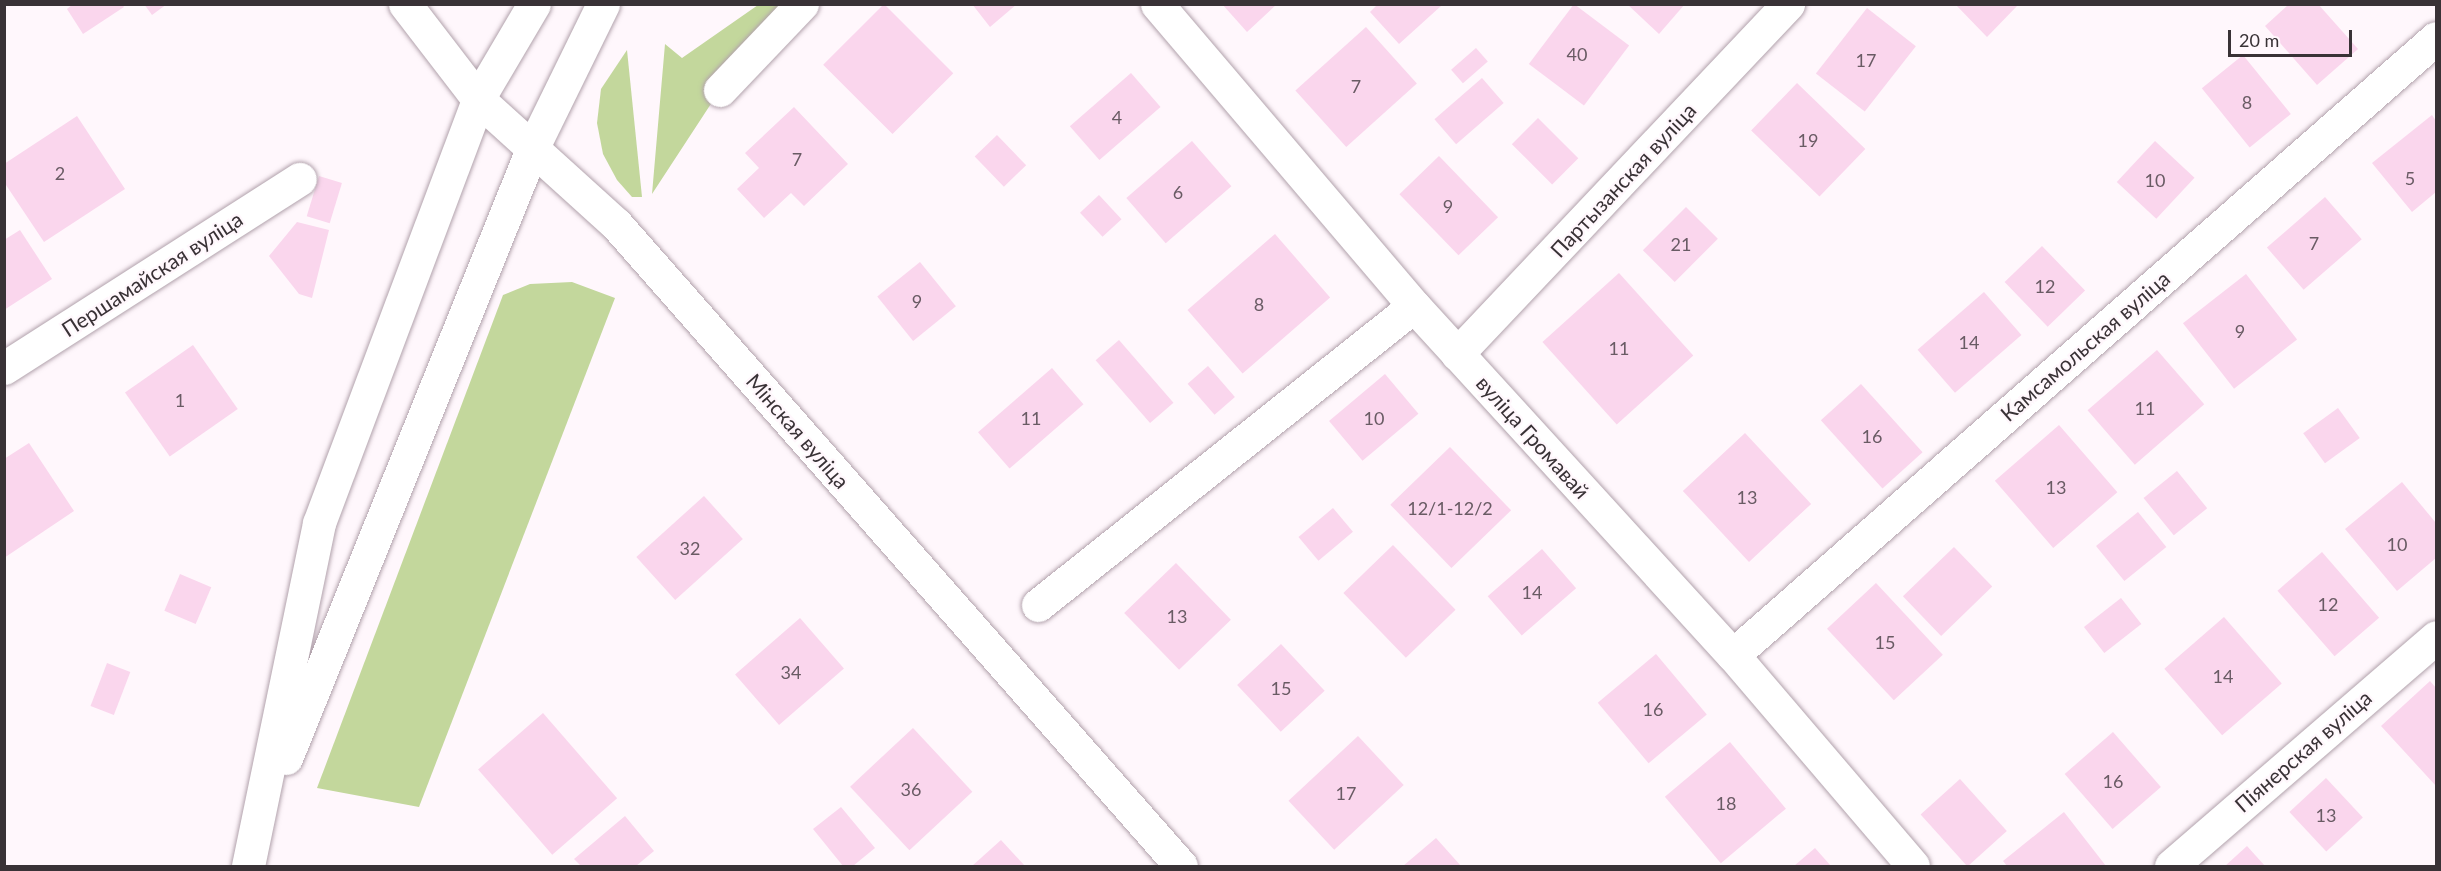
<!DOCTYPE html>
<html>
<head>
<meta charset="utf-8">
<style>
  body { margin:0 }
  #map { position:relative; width:2441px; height:871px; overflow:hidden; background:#fff7fc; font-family:Lato,sans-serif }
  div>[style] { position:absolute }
  .green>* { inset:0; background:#c3d79c }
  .building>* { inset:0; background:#fad6ed; transform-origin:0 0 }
  .roads { filter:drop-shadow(0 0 2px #b2a2ac) drop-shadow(0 0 2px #b2a2ac) }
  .minor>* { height:33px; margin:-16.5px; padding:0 16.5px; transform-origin:16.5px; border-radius:16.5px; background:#fff }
  .major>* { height:33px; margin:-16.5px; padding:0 16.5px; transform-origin:16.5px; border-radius:16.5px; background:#fff }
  span { translate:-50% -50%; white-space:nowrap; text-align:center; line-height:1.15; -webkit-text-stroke:4.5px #fff7fc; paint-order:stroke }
  .number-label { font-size:18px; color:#695b64 }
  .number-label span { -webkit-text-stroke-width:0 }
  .street-label { font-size:21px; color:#393236 }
  .frame { position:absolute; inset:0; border:6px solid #393236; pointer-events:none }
  .scale { position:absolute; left:2228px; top:30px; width:124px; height:27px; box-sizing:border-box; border:3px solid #393236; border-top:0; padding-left:8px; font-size:18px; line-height:21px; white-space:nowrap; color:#393236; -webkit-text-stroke:4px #fff7fc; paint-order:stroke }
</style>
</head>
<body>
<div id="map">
  <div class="green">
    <i style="clip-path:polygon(758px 5px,802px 5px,720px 90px,652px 194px,665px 44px,682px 58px)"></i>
    <i style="clip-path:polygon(627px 50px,642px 197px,632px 197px,617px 180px,603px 154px,597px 123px,601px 89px)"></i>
    <i style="clip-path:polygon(572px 282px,615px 298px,419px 807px,317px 788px,503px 295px,530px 284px)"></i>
  </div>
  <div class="building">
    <i style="clip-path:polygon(73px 4px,122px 4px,124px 7px,83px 34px,67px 9px)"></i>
    <i style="clip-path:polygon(144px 4px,167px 4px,152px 15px)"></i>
    <i style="left:884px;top:4px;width:98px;height:86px;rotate:45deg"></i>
    <i style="clip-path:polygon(972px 4px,1017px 4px,990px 27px)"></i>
    <i style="clip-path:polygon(1222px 4px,1277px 4px,1247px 32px)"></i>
    <i style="clip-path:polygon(1378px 4px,1440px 4px,1441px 6px,1399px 44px,1370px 12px)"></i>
    <i style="left:1574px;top:4px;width:69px;height:75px;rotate:37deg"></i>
    <i style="clip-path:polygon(1627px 4px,1685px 4px,1659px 34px)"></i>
    <i style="clip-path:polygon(1955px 4px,2019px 4px,1987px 37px)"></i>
    <i style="clip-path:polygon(2289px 4px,2318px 4px,2358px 49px,2317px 85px,2265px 26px)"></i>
    <i style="left:1867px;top:8px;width:62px;height:83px;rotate:38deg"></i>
    <i style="left:1366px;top:27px;width:76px;height:95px;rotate:48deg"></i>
    <i style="left:1476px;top:48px;width:18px;height:33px;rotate:49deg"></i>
    <i style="left:2243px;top:55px;width:76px;height:53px;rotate:51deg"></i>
    <i style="left:1131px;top:73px;width:45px;height:81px;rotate:49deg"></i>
    <i style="left:1482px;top:78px;width:33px;height:63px;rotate:49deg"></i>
    <i style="left:1797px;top:83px;width:95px;height:66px;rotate:44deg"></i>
    <i style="clip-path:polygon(794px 107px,848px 164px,804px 206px,791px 193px,764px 218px,737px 189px,759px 168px,745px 153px)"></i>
    <i style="clip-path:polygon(2432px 115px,2436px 121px,2436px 192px,2412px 212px,2372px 163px)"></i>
    <i style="clip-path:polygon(77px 116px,125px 189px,44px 242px,4px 182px,4px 164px)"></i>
    <i style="left:1538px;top:118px;width:57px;height:37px;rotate:45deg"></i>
    <i style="left:997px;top:135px;width:42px;height:31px;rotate:46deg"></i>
    <i style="left:1192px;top:141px;width:60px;height:87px;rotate:49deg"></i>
    <i style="left:2155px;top:141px;width:54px;height:56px;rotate:43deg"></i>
    <i style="left:1439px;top:156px;width:85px;height:55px;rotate:46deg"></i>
    <i style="left:319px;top:176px;width:24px;height:42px;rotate:17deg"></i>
    <i style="left:1099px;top:195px;width:33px;height:26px;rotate:47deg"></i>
    <i style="left:2325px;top:197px;width:56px;height:77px;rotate:49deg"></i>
    <i style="left:1686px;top:207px;width:45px;height:61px;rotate:45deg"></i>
    <i style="clip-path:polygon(297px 222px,329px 230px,312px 298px,299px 294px,269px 256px)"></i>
    <i style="clip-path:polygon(20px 230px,52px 279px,4px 310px,4px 240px)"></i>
    <i style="left:1275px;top:234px;width:84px;height:116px;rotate:49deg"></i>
    <i style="left:2042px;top:246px;width:62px;height:52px;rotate:46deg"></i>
    <i style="left:920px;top:262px;width:57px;height:55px;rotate:51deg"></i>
    <i style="left:1619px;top:273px;width:111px;height:103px;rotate:48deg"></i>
    <i style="left:2246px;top:274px;width:83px;height:80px;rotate:52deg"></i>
    <i style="left:1984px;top:292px;width:57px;height:88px;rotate:49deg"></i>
    <i style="left:1119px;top:340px;width:83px;height:31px;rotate:49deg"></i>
    <i style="left:193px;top:345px;width:78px;height:83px;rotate:55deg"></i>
    <i style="left:2157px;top:350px;width:72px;height:92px;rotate:49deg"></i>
    <i style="left:1208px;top:366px;width:41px;height:27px;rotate:49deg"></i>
    <i style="left:1052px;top:368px;width:48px;height:98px;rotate:49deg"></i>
    <i style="left:1385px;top:374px;width:52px;height:73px;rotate:50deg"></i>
    <i style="left:1861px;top:384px;width:92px;height:54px;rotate:48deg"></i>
    <i style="left:2338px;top:408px;width:37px;height:43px;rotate:54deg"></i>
    <i style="left:2059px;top:425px;width:89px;height:85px;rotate:49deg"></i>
    <i style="left:1745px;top:433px;width:97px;height:85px;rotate:47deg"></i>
    <i style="clip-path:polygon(29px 443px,74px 511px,4px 558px,4px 459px)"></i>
    <i style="left:1450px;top:447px;width:88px;height:83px;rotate:46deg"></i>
    <i style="left:2177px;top:471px;width:48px;height:43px;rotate:51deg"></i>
    <i style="clip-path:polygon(2402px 482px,2436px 523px,2436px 558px,2397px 591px,2345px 529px)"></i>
    <i style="left:704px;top:496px;width:58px;height:91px;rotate:48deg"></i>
    <i style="left:1333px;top:508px;width:31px;height:45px;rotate:50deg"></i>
    <i style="left:2138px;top:512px;width:45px;height:54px;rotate:51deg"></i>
    <i style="left:1393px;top:545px;width:90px;height:69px;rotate:46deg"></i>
    <i style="left:1954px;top:547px;width:55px;height:71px;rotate:46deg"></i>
    <i style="left:1542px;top:549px;width:52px;height:72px;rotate:49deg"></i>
    <i style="left:2322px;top:552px;width:87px;height:59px;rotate:49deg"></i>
    <i style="left:1176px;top:563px;width:79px;height:72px;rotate:46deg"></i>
    <i style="left:180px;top:574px;width:34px;height:40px;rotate:23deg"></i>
    <i style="left:1876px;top:583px;width:98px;height:67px;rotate:47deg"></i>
    <i style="left:2121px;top:598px;width:33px;height:47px;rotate:52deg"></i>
    <i style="left:2224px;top:617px;width:88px;height:79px;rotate:49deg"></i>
    <i style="left:800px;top:618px;width:67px;height:86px;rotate:49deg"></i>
    <i style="left:1281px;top:644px;width:64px;height:60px;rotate:47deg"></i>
    <i style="left:1656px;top:654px;width:79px;height:76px;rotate:50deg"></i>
    <i style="left:107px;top:663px;width:25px;height:46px;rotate:21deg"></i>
    <i style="clip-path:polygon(2430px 681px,2436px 688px,2436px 786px,2381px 726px)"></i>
    <i style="left:543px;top:713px;width:113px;height:86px;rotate:49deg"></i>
    <i style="left:913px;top:728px;width:87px;height:86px;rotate:47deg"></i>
    <i style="left:2113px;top:732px;width:73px;height:64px;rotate:49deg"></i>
    <i style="left:1358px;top:736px;width:67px;height:95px;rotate:47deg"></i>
    <i style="left:1730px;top:742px;width:87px;height:85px;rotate:50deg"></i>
    <i style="left:2326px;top:778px;width:54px;height:50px;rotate:47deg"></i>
    <i style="left:1960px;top:779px;width:70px;height:53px;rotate:48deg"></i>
    <i style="clip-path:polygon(841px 807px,875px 848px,853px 866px,843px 866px,813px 829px)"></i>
    <i style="clip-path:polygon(2064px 812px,2106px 866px,2007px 866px,2003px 861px)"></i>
    <i style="clip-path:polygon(625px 816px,654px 851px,636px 866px,581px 866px,574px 859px)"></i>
    <i style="clip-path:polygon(1436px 838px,1461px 866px,1403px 866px)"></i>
    <i style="clip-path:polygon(1001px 840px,1025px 866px,972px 866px)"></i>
    <i style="clip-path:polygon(2247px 846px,2265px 866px,2225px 866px)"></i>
    <i style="clip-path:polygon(1815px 848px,1831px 866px,1794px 866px)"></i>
  </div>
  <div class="roads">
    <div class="minor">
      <i style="left:405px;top:4px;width:120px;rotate:52.5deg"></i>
      <i style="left:1157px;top:4px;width:397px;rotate:49.6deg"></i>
      <i style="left:1414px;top:306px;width:473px;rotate:47.6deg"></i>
      <i style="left:1733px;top:655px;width:277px;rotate:49.5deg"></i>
      <i style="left:720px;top:90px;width:119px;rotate:-46.4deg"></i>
      <i style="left:1457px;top:354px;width:482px;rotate:-46.6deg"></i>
      <i style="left:4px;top:368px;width:351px;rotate:-32.6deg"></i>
      <i style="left:1038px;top:605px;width:480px;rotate:-38.5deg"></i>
      <i style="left:1733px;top:655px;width:935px;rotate:-41.27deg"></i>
      <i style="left:2171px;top:866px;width:350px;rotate:-40.8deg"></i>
    </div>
    <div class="major">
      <i style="left:478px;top:99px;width:186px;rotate:42.2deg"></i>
      <i style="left:616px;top:224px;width:855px;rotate:48.65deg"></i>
      <i style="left:286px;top:758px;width:659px;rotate:-67.99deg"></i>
      <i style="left:533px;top:147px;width:159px;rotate:-63.9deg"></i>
      <i style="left:248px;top:866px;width:350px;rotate:-78.3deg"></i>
      <i style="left:319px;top:523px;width:453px;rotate:-69.4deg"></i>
      <i style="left:478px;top:99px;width:110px;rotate:-59.5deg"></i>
    </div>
  </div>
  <div class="number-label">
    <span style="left:1577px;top:54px">40</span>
    <span style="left:1866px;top:60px">17</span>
    <span style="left:1356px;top:86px">7</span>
    <span style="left:2247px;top:102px">8</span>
    <span style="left:1117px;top:117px">4</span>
    <span style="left:1808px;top:140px">19</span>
    <span style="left:797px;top:159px">7</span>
    <span style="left:60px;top:173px">2</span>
    <span style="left:2410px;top:178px">5</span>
    <span style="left:2155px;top:180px">10</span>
    <span style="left:1178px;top:192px">6</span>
    <span style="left:1448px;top:206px">9</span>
    <span style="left:2314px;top:243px">7</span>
    <span style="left:1681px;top:244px">21</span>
    <span style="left:2045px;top:286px">12</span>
    <span style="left:917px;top:301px">9</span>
    <span style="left:1259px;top:304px">8</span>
    <span style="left:2240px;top:331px">9</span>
    <span style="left:1969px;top:342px">14</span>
    <span style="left:1619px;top:348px">11</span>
    <span style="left:180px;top:400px">1</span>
    <span style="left:2145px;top:408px">11</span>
    <span style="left:1031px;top:418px">11</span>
    <span style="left:1374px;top:418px">10</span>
    <span style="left:1872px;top:436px">16</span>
    <span style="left:2056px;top:487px">13</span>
    <span style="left:1747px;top:497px">13</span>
    <span style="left:1450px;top:508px">12/1-12/2</span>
    <span style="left:2397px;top:544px">10</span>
    <span style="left:690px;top:548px">32</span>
    <span style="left:1532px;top:592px">14</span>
    <span style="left:2328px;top:604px">12</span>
    <span style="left:1177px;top:616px">13</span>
    <span style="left:1885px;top:642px">15</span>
    <span style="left:791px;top:672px">34</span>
    <span style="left:2223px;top:676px">14</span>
    <span style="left:1281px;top:688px">15</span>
    <span style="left:1653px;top:709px">16</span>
    <span style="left:2113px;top:781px">16</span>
    <span style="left:911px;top:789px">36</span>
    <span style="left:1346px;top:793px">17</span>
    <span style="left:1726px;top:803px">18</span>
    <span style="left:2326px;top:815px">13</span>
  </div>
  <div class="street-label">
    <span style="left:1623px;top:180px;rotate:-47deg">Партызанская вуліца</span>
    <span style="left:152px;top:274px;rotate:-33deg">Першамайская вуліца</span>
    <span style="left:2085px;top:346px;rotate:-41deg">Камсамольская вуліца</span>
    <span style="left:798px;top:431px;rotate:49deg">Мінская вуліца</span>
    <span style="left:1533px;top:437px;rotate:48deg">вуліца Громавай</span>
    <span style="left:2303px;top:751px;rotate:-41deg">Піянерская вуліца</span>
  </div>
  <div class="frame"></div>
  <div class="scale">20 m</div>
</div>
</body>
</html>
